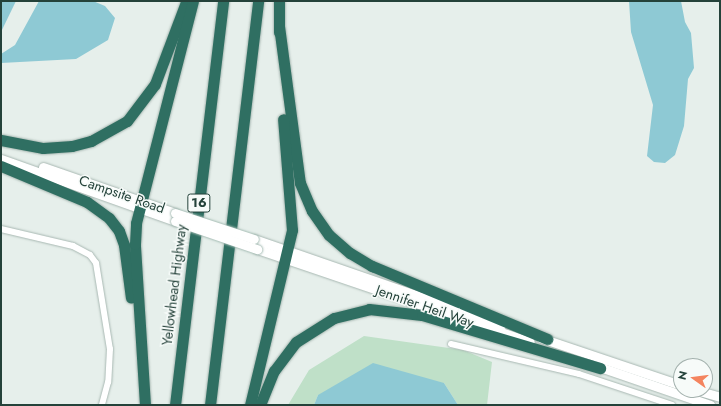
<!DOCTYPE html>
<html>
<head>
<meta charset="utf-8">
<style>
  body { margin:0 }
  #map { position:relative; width:721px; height:406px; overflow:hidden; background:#e6efeb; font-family:Jost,sans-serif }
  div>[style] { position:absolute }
  .green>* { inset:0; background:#bfe0c8 }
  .water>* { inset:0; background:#8ec9d4 }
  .roads { filter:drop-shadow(0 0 1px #a8b8b2) drop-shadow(0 0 1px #a8b8b2) }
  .street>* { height:6px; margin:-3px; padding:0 3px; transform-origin:3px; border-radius:3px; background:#fff }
  .secondary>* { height:9px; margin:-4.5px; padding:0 4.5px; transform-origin:4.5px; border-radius:4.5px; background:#fff }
  .highway>* { height:11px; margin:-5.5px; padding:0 5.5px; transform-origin:5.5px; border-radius:5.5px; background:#2f6f62 }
  .bridges { filter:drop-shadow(0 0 1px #a4bbb3) drop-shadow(0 0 1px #a4bbb3) }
  .secondary-bridge>* { height:9px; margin:-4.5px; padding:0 4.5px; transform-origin:4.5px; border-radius:4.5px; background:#fff }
  span { translate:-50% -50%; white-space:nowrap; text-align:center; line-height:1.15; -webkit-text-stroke:3px #f7fbf9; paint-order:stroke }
  .shield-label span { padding:1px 3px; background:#f7fbf9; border:1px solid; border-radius:3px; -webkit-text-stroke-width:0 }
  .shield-label { font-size:13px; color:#24423a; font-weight:700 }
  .street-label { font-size:14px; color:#24423a }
  .frame { position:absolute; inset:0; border:2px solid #24423a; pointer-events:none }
  .north { position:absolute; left:673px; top:358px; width:40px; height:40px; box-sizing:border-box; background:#f7fbf9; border:1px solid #a3b1ad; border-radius:50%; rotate:284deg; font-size:11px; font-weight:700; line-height:16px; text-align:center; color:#24423a }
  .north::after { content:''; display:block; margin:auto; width:14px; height:18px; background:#f4845f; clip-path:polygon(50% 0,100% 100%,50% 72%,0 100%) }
</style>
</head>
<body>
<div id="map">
  <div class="green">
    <i style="clip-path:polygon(364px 336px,463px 350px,492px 362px,487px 405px,458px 405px,444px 383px,318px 395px,314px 405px,288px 405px,309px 370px)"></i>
  </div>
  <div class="water">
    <i style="clip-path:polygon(1px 1px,16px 1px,1px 32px)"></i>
    <i style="clip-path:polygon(39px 1px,93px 1px,105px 6px,115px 18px,108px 40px,76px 59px,1px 63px,1px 54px,15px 45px)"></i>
    <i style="clip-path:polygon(629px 1px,681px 1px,685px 22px,691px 33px,694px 68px,688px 79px,684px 126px,675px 155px,665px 163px,654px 162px,647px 156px,653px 105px,631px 32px)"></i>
    <i style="clip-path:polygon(373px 363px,444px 383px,458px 405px,314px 405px,318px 395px)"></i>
  </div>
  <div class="roads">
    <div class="street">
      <i style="left:1px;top:229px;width:74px;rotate:13.3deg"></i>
      <i style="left:73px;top:246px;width:19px;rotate:28deg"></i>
      <i style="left:90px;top:255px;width:10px;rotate:53deg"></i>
      <i style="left:96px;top:263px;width:87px;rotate:80.8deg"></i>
      <i style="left:110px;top:349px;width:33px;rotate:93deg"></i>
      <i style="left:108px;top:382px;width:24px;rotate:105deg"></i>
      <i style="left:451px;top:344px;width:131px;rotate:13.2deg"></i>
      <i style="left:579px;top:374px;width:98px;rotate:18.4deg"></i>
    </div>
    <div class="secondary">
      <i style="left:1px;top:159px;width:185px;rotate:19.6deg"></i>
      <i style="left:43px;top:167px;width:140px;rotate:19.2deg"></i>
      <i style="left:254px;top:239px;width:262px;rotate:19.1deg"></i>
      <i style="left:257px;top:249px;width:288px;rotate:18.8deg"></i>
      <i style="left:541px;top:338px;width:148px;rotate:18.6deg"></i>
      <i style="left:594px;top:365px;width:123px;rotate:19deg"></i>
      <i style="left:696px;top:390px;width:25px;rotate:16deg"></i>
    </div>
    <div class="highway">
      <i style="left:279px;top:26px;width:158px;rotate:82.4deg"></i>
      <i style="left:300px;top:183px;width:30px;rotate:67deg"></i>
      <i style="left:312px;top:211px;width:29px;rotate:55deg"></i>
      <i style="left:329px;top:235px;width:28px;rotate:41deg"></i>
      <i style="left:350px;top:253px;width:26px;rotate:31deg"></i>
      <i style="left:372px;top:266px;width:190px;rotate:22.6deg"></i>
      <i style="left:279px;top:32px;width:31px;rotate:-90deg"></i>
      <i style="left:1px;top:140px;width:43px;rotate:10.8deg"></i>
      <i style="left:43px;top:148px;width:29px;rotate:-4deg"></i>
      <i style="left:72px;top:146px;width:20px;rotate:-15deg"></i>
      <i style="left:91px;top:141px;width:41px;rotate:-29.1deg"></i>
      <i style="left:127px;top:121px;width:46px;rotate:-52.9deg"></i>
      <i style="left:155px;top:84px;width:88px;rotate:-69.3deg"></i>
      <i style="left:1px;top:166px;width:93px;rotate:22.7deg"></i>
      <i style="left:87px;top:202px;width:27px;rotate:36deg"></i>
      <i style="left:109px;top:218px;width:16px;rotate:52deg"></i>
      <i style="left:119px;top:231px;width:15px;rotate:70deg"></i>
      <i style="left:124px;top:245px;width:53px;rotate:82.5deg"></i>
      <i style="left:145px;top:405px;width:161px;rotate:-93.6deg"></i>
      <i style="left:135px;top:244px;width:21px;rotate:-87deg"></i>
      <i style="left:136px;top:223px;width:229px;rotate:-75.6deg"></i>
      <i style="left:175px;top:405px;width:407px;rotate:-83.2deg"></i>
      <i style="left:210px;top:405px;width:407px;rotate:-83.2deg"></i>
      <i style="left:250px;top:405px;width:180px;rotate:-76.5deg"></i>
      <i style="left:292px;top:230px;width:111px;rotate:-94.6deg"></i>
      <i style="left:260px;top:405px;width:37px;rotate:-68deg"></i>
      <i style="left:274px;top:371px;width:36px;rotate:-53deg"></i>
      <i style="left:296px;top:342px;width:45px;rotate:-32.3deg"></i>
      <i style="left:334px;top:318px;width:36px;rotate:-14deg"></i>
      <i style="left:369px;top:309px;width:53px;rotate:6.5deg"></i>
      <i style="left:422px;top:315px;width:186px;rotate:16.6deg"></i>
    </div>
  </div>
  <div class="bridges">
    <div class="secondary-bridge">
      <i style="left:175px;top:213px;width:83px;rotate:18.2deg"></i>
      <i style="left:175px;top:221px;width:87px;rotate:18.9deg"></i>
    </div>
  </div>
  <div class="shield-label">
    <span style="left:199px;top:203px">16</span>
  </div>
  <div class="street-label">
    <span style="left:122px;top:194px;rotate:19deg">Campsite Road</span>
    <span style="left:174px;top:285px;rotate:-83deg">Yellowhead Highway</span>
    <span style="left:425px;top:306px;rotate:19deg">Jennifer Heil Way</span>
  </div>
  <div class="frame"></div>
  <div class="north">N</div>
</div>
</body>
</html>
